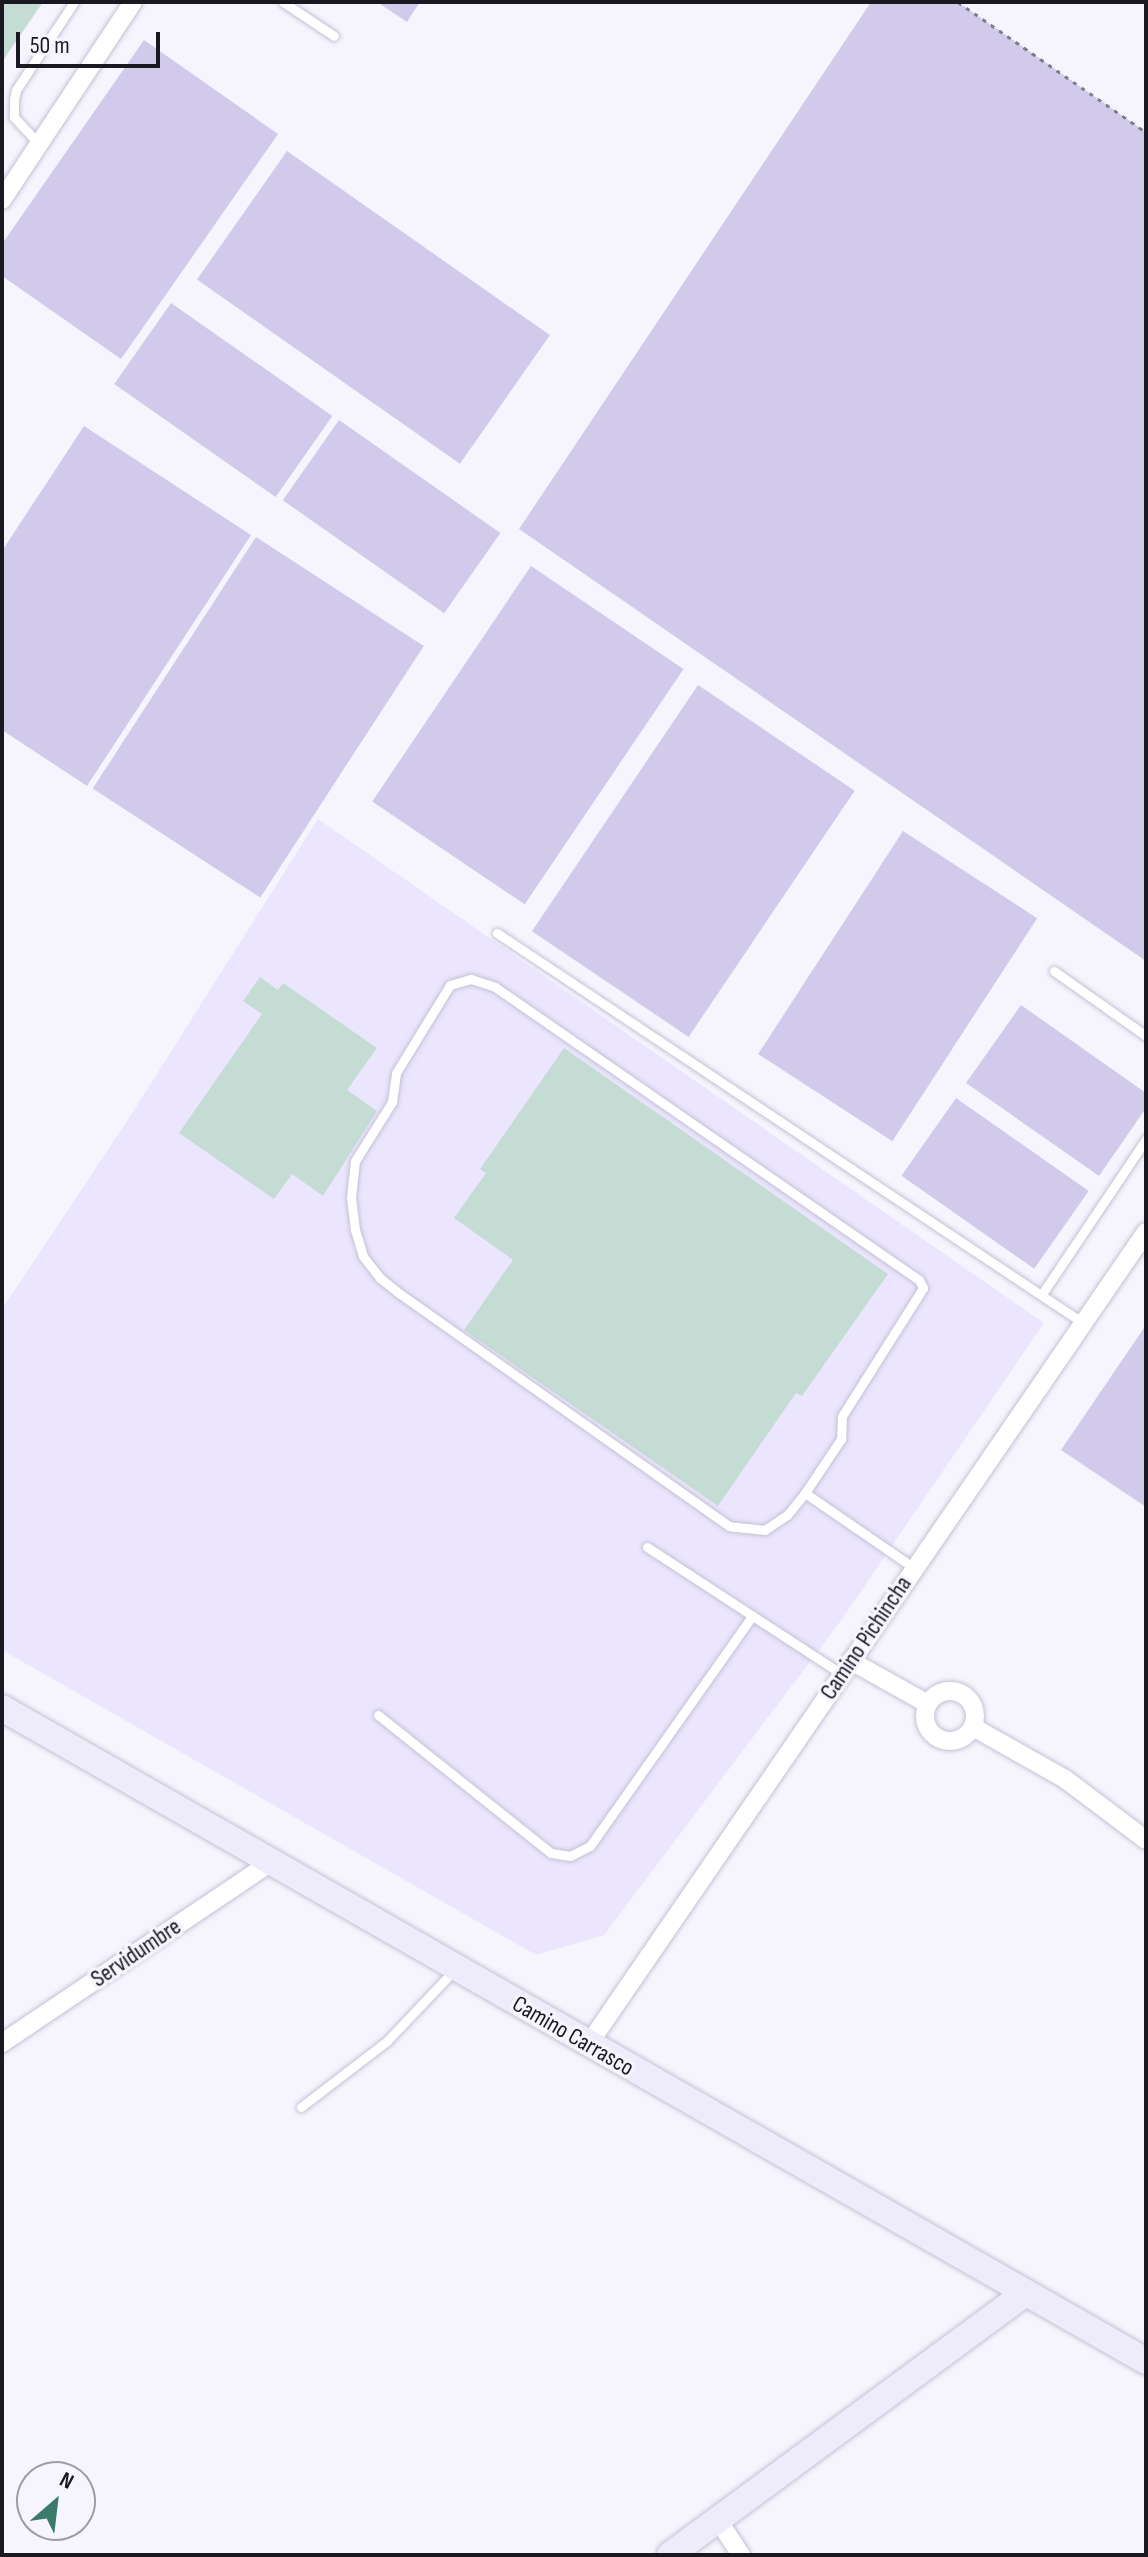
<!DOCTYPE html>
<html>
<head>
<meta charset="utf-8">
<style>
  body { margin:0 }
  #map { position:relative; width:1148px; height:2557px; overflow:hidden; background:#f6f5fd; font-family:"Sofia Sans Condensed",sans-serif }
  div>[style] { position:absolute }
  .built>* { inset:0; background:#ebe6fd }
  .green>* { inset:0; background:#d1caeb; transform-origin:0 0 }
  .building>* { inset:0; background:#c4dcd4 }
  .path>* { height:3px; margin-top:-1.5px; transform-origin:0; background:repeating-linear-gradient(90deg,#7f7e86 0 4px,transparent 0 10px) }
  .roads { filter:drop-shadow(0 0 2px #c6c1d6) drop-shadow(0 0 2px #c6c1d6) }
  .lane>* { height:9px; margin:-4.5px; padding:0 4.5px; transform-origin:4.5px; border-radius:4.5px; background:#fff }
  .street>* { height:18px; margin:-9px; padding:0 9px; transform-origin:9px; border-radius:9px; background:#fff }
  .street>.ring { margin:-9px; padding:0; box-sizing:content-box; background:none; border:18px solid #fff; border-radius:50% }
  .secondary>* { height:26px; margin:-13px; padding:0 13px; transform-origin:13px; border-radius:13px; background:#eeebfb }
  span { translate:-50% -50%; white-space:nowrap; text-align:center; line-height:1.15; -webkit-text-stroke:7px #f6f5fd; paint-order:stroke }
  .street-label { font-size:24px; color:#1a1820 }
  .frame { position:absolute; inset:0; border:4px solid #1a1820; pointer-events:none }
  .north { position:absolute; left:16px; top:2461px; width:80px; height:80px; box-sizing:border-box; background:#f6f5fd; border:2px solid #9e9da5; border-radius:50%; rotate:28deg; font-size:22px; font-weight:700; line-height:32px; text-align:center; color:#1a1820 }
  .north::after { content:''; display:block; margin:auto; width:28px; height:36px; background:#3b7b6a; clip-path:polygon(50% 0,100% 100%,50% 72%,0 100%) }
  .scale { position:absolute; left:16px; top:32px; width:144px; height:36px; box-sizing:border-box; border:4px solid #1a1820; border-top:0; padding-left:10px; font-size:24px; line-height:28px; white-space:nowrap; color:#1a1820; -webkit-text-stroke:6px #f6f5fd; paint-order:stroke }
</style>
</head>
<body>
<div id="map">
  <div class="built">
    <i style="clip-path:polygon(318px 819px,1044px 1323px,842px 1619px,604px 1935px,536px 1955px,2px 1650px,2px 1309px,131px 1115px)"></i>
  </div>
  <div class="green">
    <i style="clip-path:polygon(377px 2px,420px 2px,407px 22px)"></i>
    <i style="clip-path:polygon(871px 2px,958px 2px,1146px 132px,1146px 961px,519px 529px)"></i>
    <i style="clip-path:polygon(144px 40px,278px 134px,121px 359px,2px 276px,2px 244px)"></i>
    <i style="left:287px;top:151px;width:321px;height:157px;rotate:35deg"></i>
    <i style="left:171px;top:303px;width:197px;height:99px;rotate:35deg"></i>
    <i style="left:339px;top:420px;width:197px;height:98px;rotate:35deg"></i>
    <i style="clip-path:polygon(84px 426px,251px 535px,87px 786px,2px 730px,2px 551px)"></i>
    <i style="left:256px;top:537px;width:200px;height:300px;rotate:33deg"></i>
    <i style="left:531px;top:566px;width:184px;height:284px;rotate:34deg"></i>
    <i style="left:698px;top:685px;width:189px;height:297px;rotate:34deg"></i>
    <i style="left:903px;top:831px;width:160px;height:266px;rotate:33deg"></i>
    <i style="clip-path:polygon(1021px 1005px,1146px 1093px,1146px 1108px,1099px 1176px,966px 1083px)"></i>
    <i style="left:956px;top:1098px;width:162px;height:95px;rotate:35deg"></i>
    <i style="clip-path:polygon(1146px 1325px,1146px 1507px,1061px 1450px)"></i>
  </div>
  <div class="building">
    <i style="clip-path:polygon(2px 2px,43px 2px,2px 62px)"></i>
    <i style="clip-path:polygon(260px 977px,278px 990px,283px 983px,377px 1048px,347px 1090px,377px 1111px,323px 1196px,292px 1174px,274px 1199px,179px 1133px,262px 1014px,243px 1001px)"></i>
    <i style="clip-path:polygon(564px 1048px,888px 1274px,802px 1396px,796px 1393px,718px 1506px,464px 1330px,513px 1260px,454px 1218px,486px 1173px,480px 1169px)"></i>
  </div>
  <div class="path">
    <i style="left:958px;top:2px;width:229px;rotate:34.7deg"></i>
  </div>
  <div class="roads">
    <div class="lane">
      <i style="left:283px;top:2px;width:61px;rotate:33.7deg"></i>
      <i style="left:39px;top:144px;width:37px;rotate:-133deg"></i>
      <i style="left:14px;top:117px;width:17px;rotate:-90deg"></i>
      <i style="left:14px;top:100px;width:10px;rotate:-79deg"></i>
      <i style="left:16px;top:90px;width:105px;rotate:-56.6deg"></i>
      <i style="left:497px;top:933px;width:704px;rotate:33.64deg"></i>
      <i style="left:1054px;top:971px;width:113px;rotate:35.2deg"></i>
      <i style="left:471px;top:979px;width:25px;rotate:18deg"></i>
      <i style="left:495px;top:987px;width:515px;rotate:34.65deg"></i>
      <i style="left:919px;top:1280px;width:9px;rotate:63deg"></i>
      <i style="left:923px;top:1288px;width:151px;rotate:122.3deg"></i>
      <i style="left:842px;top:1416px;width:23px;rotate:92deg"></i>
      <i style="left:841px;top:1439px;width:65px;rotate:123.7deg"></i>
      <i style="left:805px;top:1493px;width:28px;rotate:129deg"></i>
      <i style="left:787px;top:1515px;width:27px;rotate:146deg"></i>
      <i style="left:765px;top:1530px;width:36px;rotate:-174deg"></i>
      <i style="left:729px;top:1526px;width:403px;rotate:-144.8deg"></i>
      <i style="left:400px;top:1294px;width:26px;rotate:-141deg"></i>
      <i style="left:380px;top:1278px;width:28px;rotate:-128deg"></i>
      <i style="left:363px;top:1256px;width:27px;rotate:-107deg"></i>
      <i style="left:355px;top:1230px;width:32px;rotate:-97deg"></i>
      <i style="left:351px;top:1198px;width:37px;rotate:-84deg"></i>
      <i style="left:355px;top:1161px;width:70px;rotate:-57.9deg"></i>
      <i style="left:392px;top:1102px;width:29px;rotate:-82deg"></i>
      <i style="left:396px;top:1073px;width:103px;rotate:-58.5deg"></i>
      <i style="left:450px;top:985px;width:22px;rotate:-16deg"></i>
      <i style="left:1042px;top:1294px;width:187px;rotate:-56.1deg"></i>
      <i style="left:805px;top:1493px;width:132px;rotate:34.5deg"></i>
      <i style="left:647px;top:1547px;width:233px;rotate:33.1deg"></i>
      <i style="left:378px;top:1715px;width:221px;rotate:38.6deg"></i>
      <i style="left:551px;top:1853px;width:19px;rotate:9deg"></i>
      <i style="left:570px;top:1856px;width:22px;rotate:-27deg"></i>
      <i style="left:590px;top:1846px;width:281px;rotate:-54.8deg"></i>
      <i style="left:301px;top:2107px;width:108px;rotate:-37.5deg"></i>
      <i style="left:387px;top:2041px;width:99px;rotate:-46.6deg"></i>
    </div>
    <div class="street">
      <i style="left:2px;top:200px;width:237px;rotate:-56.5deg"></i>
      <i style="left:851px;top:1661px;width:88px;rotate:29.2deg"></i>
      <i class="ring" style="left:925px;top:1691px;width:32px;height:32px"></i>
      <i style="left:973px;top:1727px;width:106px;rotate:29.5deg"></i>
      <i style="left:1065px;top:1779px;width:101px;rotate:37deg"></i>
      <i style="left:2px;top:2043px;width:323px;rotate:-33.9deg"></i>
      <i style="left:588px;top:2045px;width:986px;rotate:-55.54deg"></i>
      <i style="left:718px;top:2520px;width:42px;rotate:56.7deg"></i>
    </div>
    <div class="secondary">
      <i style="left:2px;top:1708px;width:1317px;rotate:29.72deg"></i>
      <i style="left:670px;top:2555px;width:442px;rotate:-36.4deg"></i>
    </div>
  </div>
  <div class="street-label">
    <span style="left:866px;top:1638px;rotate:-56deg">Camino Pichincha</span>
    <span style="left:136px;top:1953px;rotate:-34deg">Servidumbre</span>
    <span style="left:573px;top:2036px;rotate:30deg">Camino Carrasco</span>
  </div>
  <div class="frame"></div>
  <div class="north">N</div>
  <div class="scale">50 m</div>
</div>
</body>
</html>
